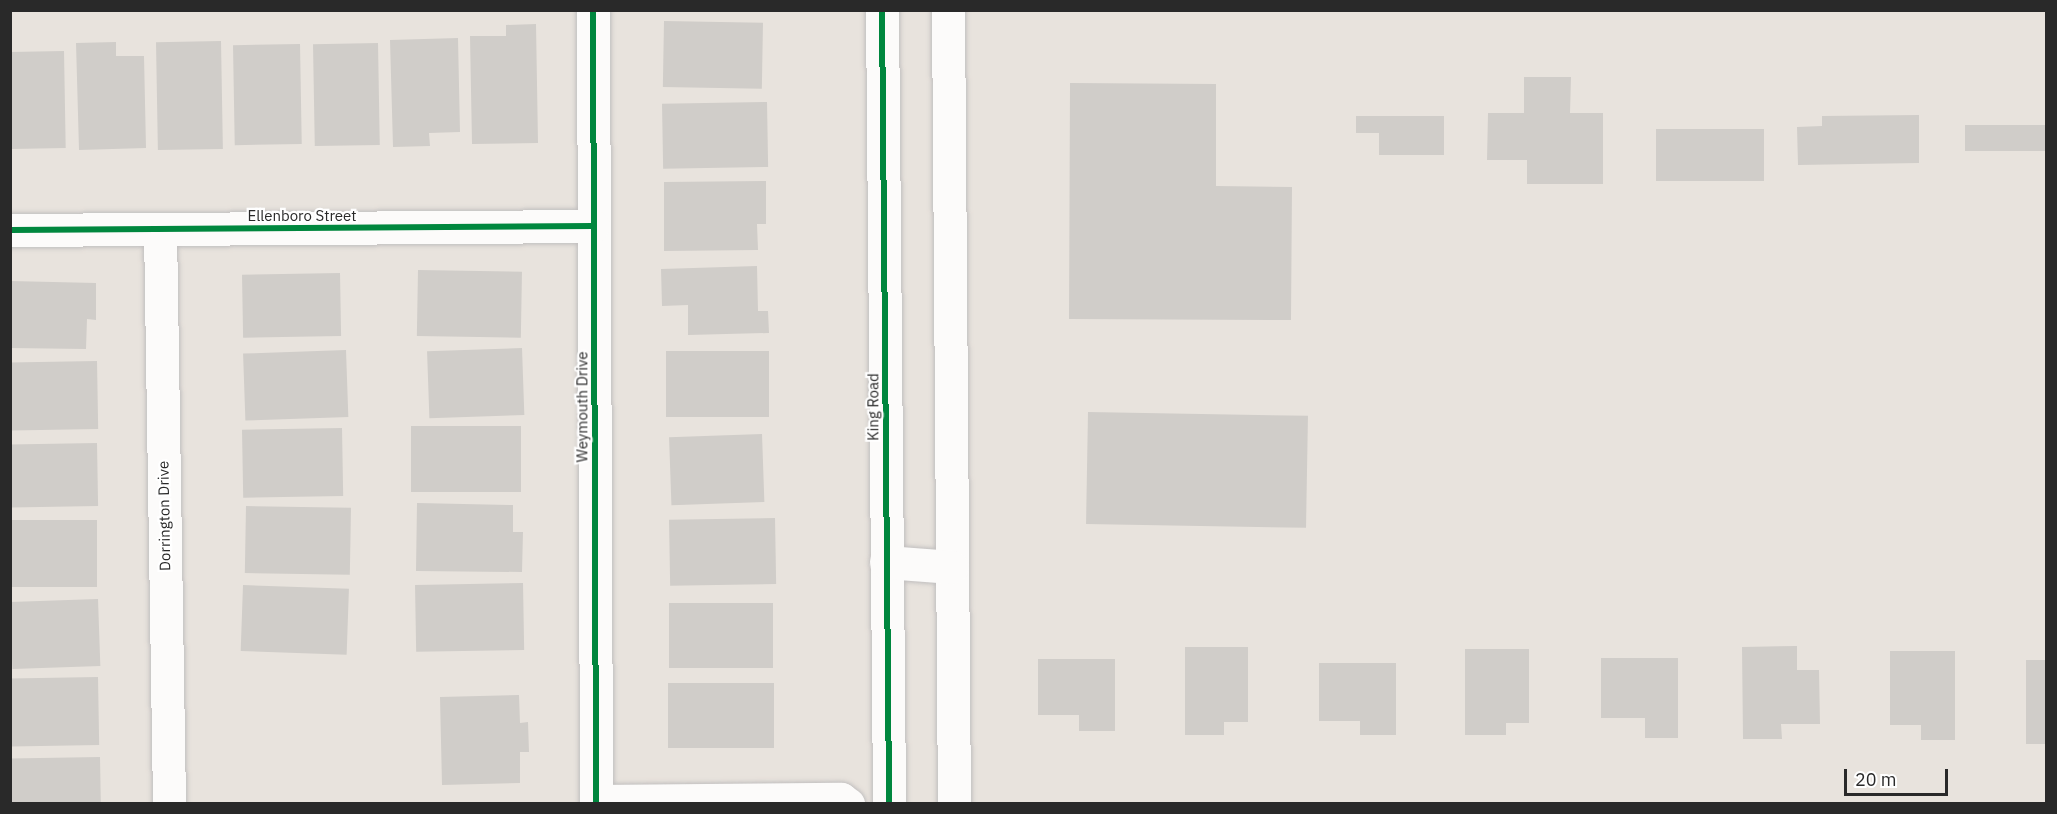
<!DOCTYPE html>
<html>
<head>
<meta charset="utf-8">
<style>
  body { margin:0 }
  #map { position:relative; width:2057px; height:814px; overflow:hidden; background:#e8e3dd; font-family:"IBM Plex Sans",sans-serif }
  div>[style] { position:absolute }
  .building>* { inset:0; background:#d0cdc9; transform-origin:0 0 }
  .roads { filter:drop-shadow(0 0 2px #c1bfbf) drop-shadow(0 0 2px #c1bfbf) }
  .minor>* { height:33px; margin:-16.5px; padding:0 16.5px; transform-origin:16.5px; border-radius:16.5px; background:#fcfbfa }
  .cycleway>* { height:6px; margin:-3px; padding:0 3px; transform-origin:3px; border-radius:3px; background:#00873e }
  span { translate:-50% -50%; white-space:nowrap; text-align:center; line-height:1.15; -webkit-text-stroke:4.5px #fff; paint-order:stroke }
  .street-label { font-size:15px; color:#292929 }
  .frame { position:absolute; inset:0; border:12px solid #292929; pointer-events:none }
  .scale { position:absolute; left:1844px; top:769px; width:104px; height:27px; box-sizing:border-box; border:3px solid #292929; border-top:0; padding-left:8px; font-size:18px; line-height:21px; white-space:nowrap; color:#292929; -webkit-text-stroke:4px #fff; paint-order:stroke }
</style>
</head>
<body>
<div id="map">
  <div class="building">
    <i style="left:664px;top:21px;width:99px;height:66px;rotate:1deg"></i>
    <i style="clip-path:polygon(536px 24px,538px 143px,472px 144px,470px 36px,506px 36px,506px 25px)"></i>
    <i style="clip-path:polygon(458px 38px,460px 132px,429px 133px,430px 146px,393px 147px,390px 40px)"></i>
    <i style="left:221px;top:41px;width:108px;height:65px;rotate:89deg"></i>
    <i style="clip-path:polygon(116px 42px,116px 56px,144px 56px,146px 148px,79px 150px,76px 43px)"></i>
    <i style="left:378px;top:43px;width:102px;height:65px;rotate:89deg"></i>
    <i style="left:300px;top:44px;width:100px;height:67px;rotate:89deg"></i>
    <i style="left:64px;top:51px;width:97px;height:54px;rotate:89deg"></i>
    <i style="clip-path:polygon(1524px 77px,1571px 77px,1570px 113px,1603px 113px,1603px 184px,1527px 184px,1527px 160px,1487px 160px,1488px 113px,1524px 113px)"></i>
    <i style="clip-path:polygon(1070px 83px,1216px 84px,1216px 186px,1292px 187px,1291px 320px,1069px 319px)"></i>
    <i style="left:767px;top:102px;width:65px;height:105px;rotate:89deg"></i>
    <i style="clip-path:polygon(1919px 115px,1919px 163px,1798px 165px,1797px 127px,1822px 126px,1822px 116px)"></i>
    <i style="clip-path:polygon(1356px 116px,1444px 116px,1444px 155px,1379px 155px,1379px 133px,1356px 133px)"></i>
    <i style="left:1965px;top:125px;width:81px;height:26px"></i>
    <i style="left:1656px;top:129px;width:108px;height:52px"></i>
    <i style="clip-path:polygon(766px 181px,766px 224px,757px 224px,758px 250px,664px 251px,664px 182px)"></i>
    <i style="clip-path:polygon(757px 266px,758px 311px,768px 311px,769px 333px,688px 335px,688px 305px,662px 306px,661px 269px)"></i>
    <i style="left:418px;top:270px;width:104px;height:66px;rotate:1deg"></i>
    <i style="left:340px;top:273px;width:63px;height:98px;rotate:89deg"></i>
    <i style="clip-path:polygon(10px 281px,96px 283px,96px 320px,87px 319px,86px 349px,10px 348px)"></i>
    <i style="left:522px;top:348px;width:67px;height:95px;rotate:88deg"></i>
    <i style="left:346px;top:350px;width:67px;height:103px;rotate:88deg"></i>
    <i style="left:769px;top:351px;width:66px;height:103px;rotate:90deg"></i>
    <i style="left:97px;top:361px;width:68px;height:87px;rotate:89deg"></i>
    <i style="left:1088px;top:412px;width:220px;height:112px;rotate:1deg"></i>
    <i style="left:521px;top:426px;width:66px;height:110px;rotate:90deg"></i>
    <i style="left:342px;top:428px;width:68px;height:100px;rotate:89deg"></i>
    <i style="left:762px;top:434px;width:68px;height:93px;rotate:88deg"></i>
    <i style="left:97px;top:443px;width:63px;height:87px;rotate:89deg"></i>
    <i style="clip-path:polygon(417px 503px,513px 505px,513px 532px,523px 532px,522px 572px,416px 571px)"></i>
    <i style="left:246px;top:506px;width:105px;height:67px;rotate:1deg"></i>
    <i style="left:775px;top:518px;width:66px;height:106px;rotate:89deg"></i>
    <i style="left:10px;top:520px;width:87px;height:67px"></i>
    <i style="left:523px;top:583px;width:67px;height:108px;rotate:89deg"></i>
    <i style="left:243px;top:585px;width:106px;height:66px;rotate:2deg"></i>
    <i style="left:98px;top:599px;width:67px;height:88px;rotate:88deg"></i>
    <i style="left:773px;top:603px;width:65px;height:104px;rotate:90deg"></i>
    <i style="clip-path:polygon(1797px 646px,1797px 670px,1819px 670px,1820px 724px,1781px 724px,1782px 739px,1743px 739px,1742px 647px)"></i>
    <i style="clip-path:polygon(1185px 647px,1248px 647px,1248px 722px,1224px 722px,1224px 735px,1185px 735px)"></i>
    <i style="clip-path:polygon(1465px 649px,1529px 649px,1529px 723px,1506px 723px,1506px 735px,1465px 735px)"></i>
    <i style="clip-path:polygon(1890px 651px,1955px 651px,1955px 740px,1921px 740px,1921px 725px,1890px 725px)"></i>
    <i style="clip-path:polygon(1601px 658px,1678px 658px,1678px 738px,1645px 738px,1645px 718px,1601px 718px)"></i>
    <i style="clip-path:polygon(1038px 659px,1115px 659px,1115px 731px,1079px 731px,1079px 715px,1038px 715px)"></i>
    <i style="left:2026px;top:660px;width:20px;height:84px"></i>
    <i style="clip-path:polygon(1319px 663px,1396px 663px,1396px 735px,1360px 735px,1360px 721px,1319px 721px)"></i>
    <i style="left:98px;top:677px;width:68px;height:88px;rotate:89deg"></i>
    <i style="left:774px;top:683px;width:65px;height:106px;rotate:90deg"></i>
    <i style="clip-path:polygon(519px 695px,520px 723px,528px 722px,529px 752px,520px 752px,520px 783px,442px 785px,440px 697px)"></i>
    <i style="left:100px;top:757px;width:47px;height:90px;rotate:89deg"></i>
  </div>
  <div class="roads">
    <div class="minor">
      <i style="left:593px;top:10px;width:794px;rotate:89.78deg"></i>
      <i style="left:882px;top:10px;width:794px;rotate:89.49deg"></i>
      <i style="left:948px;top:10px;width:794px;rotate:89.57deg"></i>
      <i style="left:160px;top:229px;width:575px;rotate:89.1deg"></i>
      <i style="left:10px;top:230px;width:583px;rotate:-0.39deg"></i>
      <i style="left:886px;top:562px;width:66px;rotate:4.3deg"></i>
      <i style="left:596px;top:801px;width:245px;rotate:-0.5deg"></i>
      <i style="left:841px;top:799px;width:9px;rotate:36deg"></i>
    </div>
  </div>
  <div class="cycleway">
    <i style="left:593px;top:10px;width:794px;rotate:89.78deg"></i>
    <i style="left:882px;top:10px;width:794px;rotate:89.49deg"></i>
    <i style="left:10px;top:230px;width:583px;rotate:-0.39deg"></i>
  </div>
  <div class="street-label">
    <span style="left:302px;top:216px">Ellenboro Street</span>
    <span style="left:582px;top:407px;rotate:-90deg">Weymouth Drive</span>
    <span style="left:873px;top:407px;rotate:-90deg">King Road</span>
    <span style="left:164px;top:516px;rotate:-91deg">Dorrington Drive</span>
  </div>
  <div class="frame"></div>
  <div class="scale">20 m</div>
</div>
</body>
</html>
